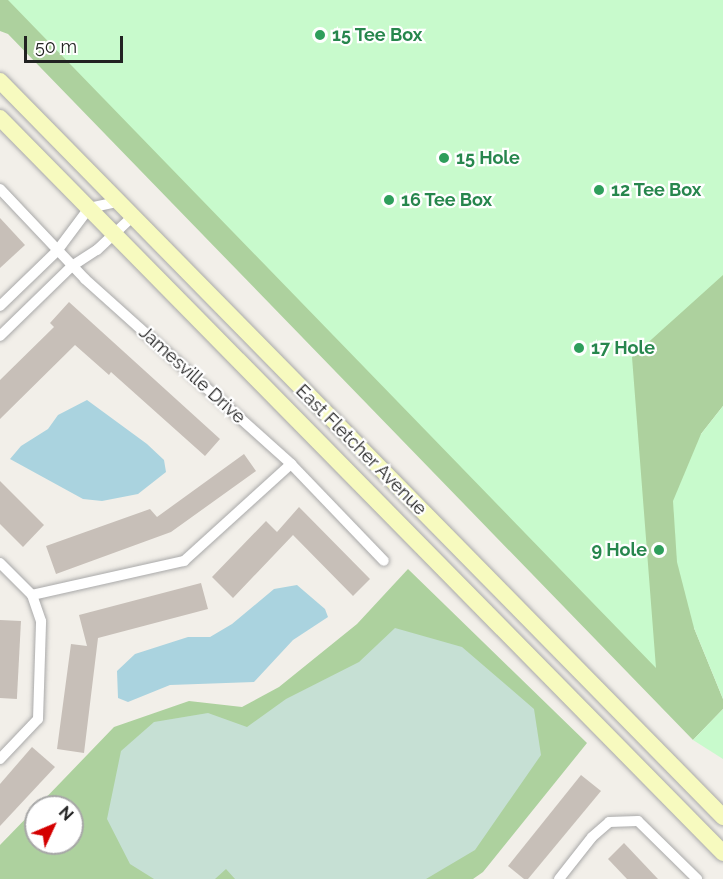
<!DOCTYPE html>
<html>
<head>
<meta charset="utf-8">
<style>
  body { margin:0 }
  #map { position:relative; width:723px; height:879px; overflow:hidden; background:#f2efe9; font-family:Raleway,sans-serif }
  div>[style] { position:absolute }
  .forest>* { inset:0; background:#add19e }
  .wetland>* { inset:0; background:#c6e0d4 }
  .park>* { inset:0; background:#c8facc }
  .water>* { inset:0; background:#aad3df }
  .building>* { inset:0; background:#c7bfb8; transform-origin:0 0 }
  .roads { filter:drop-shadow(0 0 2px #a9a9a9) drop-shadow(0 0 2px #a9a9a9) }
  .minor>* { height:10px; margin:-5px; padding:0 5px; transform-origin:5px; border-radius:5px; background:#fff }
  .secondary>* { height:16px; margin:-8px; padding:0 8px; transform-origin:8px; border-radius:8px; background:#f7fabf }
  .dots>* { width:16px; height:16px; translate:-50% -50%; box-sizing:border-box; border:3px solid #fff; border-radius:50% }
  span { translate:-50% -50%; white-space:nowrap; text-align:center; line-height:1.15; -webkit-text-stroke:4.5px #fff; paint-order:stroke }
  .leisure-label { font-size:18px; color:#27864d; font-weight:700 }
  .left { translate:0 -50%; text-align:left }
  .right { translate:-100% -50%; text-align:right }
  .street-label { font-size:18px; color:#222 }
  .north { position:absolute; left:24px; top:795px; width:60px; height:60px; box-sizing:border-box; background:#fff; border:2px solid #a7a7a7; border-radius:50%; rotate:46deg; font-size:16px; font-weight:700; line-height:24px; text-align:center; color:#222 }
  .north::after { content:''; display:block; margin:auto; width:21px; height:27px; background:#d40000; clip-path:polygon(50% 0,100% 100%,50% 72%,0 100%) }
  .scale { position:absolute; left:24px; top:36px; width:99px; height:27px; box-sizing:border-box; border:3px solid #222; border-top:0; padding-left:8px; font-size:18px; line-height:21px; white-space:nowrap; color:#222; -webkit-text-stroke:4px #fff; paint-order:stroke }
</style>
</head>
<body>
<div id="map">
  <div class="forest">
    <i style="clip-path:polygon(0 0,723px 0,723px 406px,701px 434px,694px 628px,723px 699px,723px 709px,693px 740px,8px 34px,0 31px)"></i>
    <i style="clip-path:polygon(408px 569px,587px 743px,483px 872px,473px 879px,0 879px,0 845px,36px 808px,36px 843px,72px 843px,72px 807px,37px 807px,114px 727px,189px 701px,242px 707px,279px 687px,357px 624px)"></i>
  </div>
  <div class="wetland">
    <i style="clip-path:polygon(395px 628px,462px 647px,534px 709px,541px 755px,475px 850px,426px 879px,235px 879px,226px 869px,215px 879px,154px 879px,130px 864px,107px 819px,121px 751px,154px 722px,208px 713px,247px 727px,286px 699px,359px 662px)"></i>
  </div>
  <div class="park">
    <i style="clip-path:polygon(8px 0,723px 0,723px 275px,632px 357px,656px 668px)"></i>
    <i style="clip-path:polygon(723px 406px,723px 699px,694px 628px,677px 562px,673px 501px,701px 434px)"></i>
    <i style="clip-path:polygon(723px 709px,723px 759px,693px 740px)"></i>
  </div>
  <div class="water">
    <i style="clip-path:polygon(87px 400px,147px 444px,164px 460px,166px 472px,138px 494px,102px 501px,83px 499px,10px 459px,21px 446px,48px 429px,58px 415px)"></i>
    <i style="clip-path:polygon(297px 585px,325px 609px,328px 617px,293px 640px,254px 682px,170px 685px,128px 702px,118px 698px,117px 671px,135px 654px,188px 637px,210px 637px,232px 624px,274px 589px)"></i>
  </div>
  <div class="building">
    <i style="clip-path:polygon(0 218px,25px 245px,0 268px)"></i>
    <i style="clip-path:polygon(69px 302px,220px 439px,205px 456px,111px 372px,109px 375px,75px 345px,0 419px,0 380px,54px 327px,50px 323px)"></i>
    <i style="clip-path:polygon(244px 454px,256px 471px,171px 532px,56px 574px,46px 546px,150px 509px,157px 517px)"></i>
    <i style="clip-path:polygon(0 481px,44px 525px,23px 547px,0 524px)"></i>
    <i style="clip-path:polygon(299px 507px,370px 579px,353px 596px,293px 535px,233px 598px,212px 577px,266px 521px,277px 532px)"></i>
    <i style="clip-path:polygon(201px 583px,208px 609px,98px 638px,84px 753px,57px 749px,71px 644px,87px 646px,79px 615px)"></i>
    <i style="left:0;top:620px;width:21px;height:78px;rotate:3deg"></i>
    <i style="clip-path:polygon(32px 747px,55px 767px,0 826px,0 784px)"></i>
    <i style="clip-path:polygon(581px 775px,601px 791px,528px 879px,524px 879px,508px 866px)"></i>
    <i style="clip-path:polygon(624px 843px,658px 879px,627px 879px,608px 859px)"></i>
  </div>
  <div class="roads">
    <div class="minor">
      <i style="left:0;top:189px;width:124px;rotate:46.6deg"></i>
      <i style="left:85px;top:279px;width:277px;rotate:41.9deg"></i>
      <i style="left:291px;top:464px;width:134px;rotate:46.2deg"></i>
      <i style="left:0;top:306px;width:79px;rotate:-44deg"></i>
      <i style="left:57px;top:251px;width:54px;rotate:-53.3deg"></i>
      <i style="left:89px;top:208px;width:29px;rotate:-12deg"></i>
      <i style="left:0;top:336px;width:100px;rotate:-44.2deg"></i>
      <i style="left:72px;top:266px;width:30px;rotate:-33deg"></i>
      <i style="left:97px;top:250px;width:48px;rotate:-43.3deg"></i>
      <i style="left:0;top:563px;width:45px;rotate:45deg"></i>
      <i style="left:32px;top:595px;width:156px;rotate:-12.6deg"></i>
      <i style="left:184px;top:561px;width:144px;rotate:-42.2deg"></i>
      <i style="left:0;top:759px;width:55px;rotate:-46.5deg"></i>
      <i style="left:38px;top:719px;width:98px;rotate:-88.2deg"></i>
      <i style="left:41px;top:621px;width:28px;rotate:-109deg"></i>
      <i style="left:559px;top:879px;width:53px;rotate:-51.8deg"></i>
      <i style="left:592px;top:837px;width:23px;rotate:-41deg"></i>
      <i style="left:609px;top:822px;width:29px;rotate:-2deg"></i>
      <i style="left:638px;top:821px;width:83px;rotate:44.5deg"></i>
    </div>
    <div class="secondary">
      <i style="left:0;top:81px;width:1032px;rotate:45.51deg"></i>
      <i style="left:0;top:118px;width:1031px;rotate:45.47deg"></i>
    </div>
  </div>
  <div class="dots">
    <i style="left:320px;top:35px;background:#2e9e5b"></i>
    <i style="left:444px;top:158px;background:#2e9e5b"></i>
    <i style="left:599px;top:190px;background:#2e9e5b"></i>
    <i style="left:389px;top:200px;background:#2e9e5b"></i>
    <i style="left:579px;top:348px;background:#2e9e5b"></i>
    <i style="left:659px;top:550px;background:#2e9e5b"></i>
  </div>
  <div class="leisure-label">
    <span class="left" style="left:332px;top:35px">15 Tee Box</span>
    <span class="left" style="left:456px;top:158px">15 Hole</span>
    <span class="left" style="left:611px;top:190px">12 Tee Box</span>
    <span class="left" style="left:401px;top:200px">16 Tee Box</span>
    <span class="left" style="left:591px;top:348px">17 Hole</span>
    <span class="right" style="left:647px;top:550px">9 Hole</span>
  </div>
  <div class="street-label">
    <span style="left:192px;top:375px;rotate:42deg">Jamesville Drive</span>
    <span style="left:361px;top:450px;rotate:45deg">East Fletcher Avenue</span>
  </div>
  <div class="north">N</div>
  <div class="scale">50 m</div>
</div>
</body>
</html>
